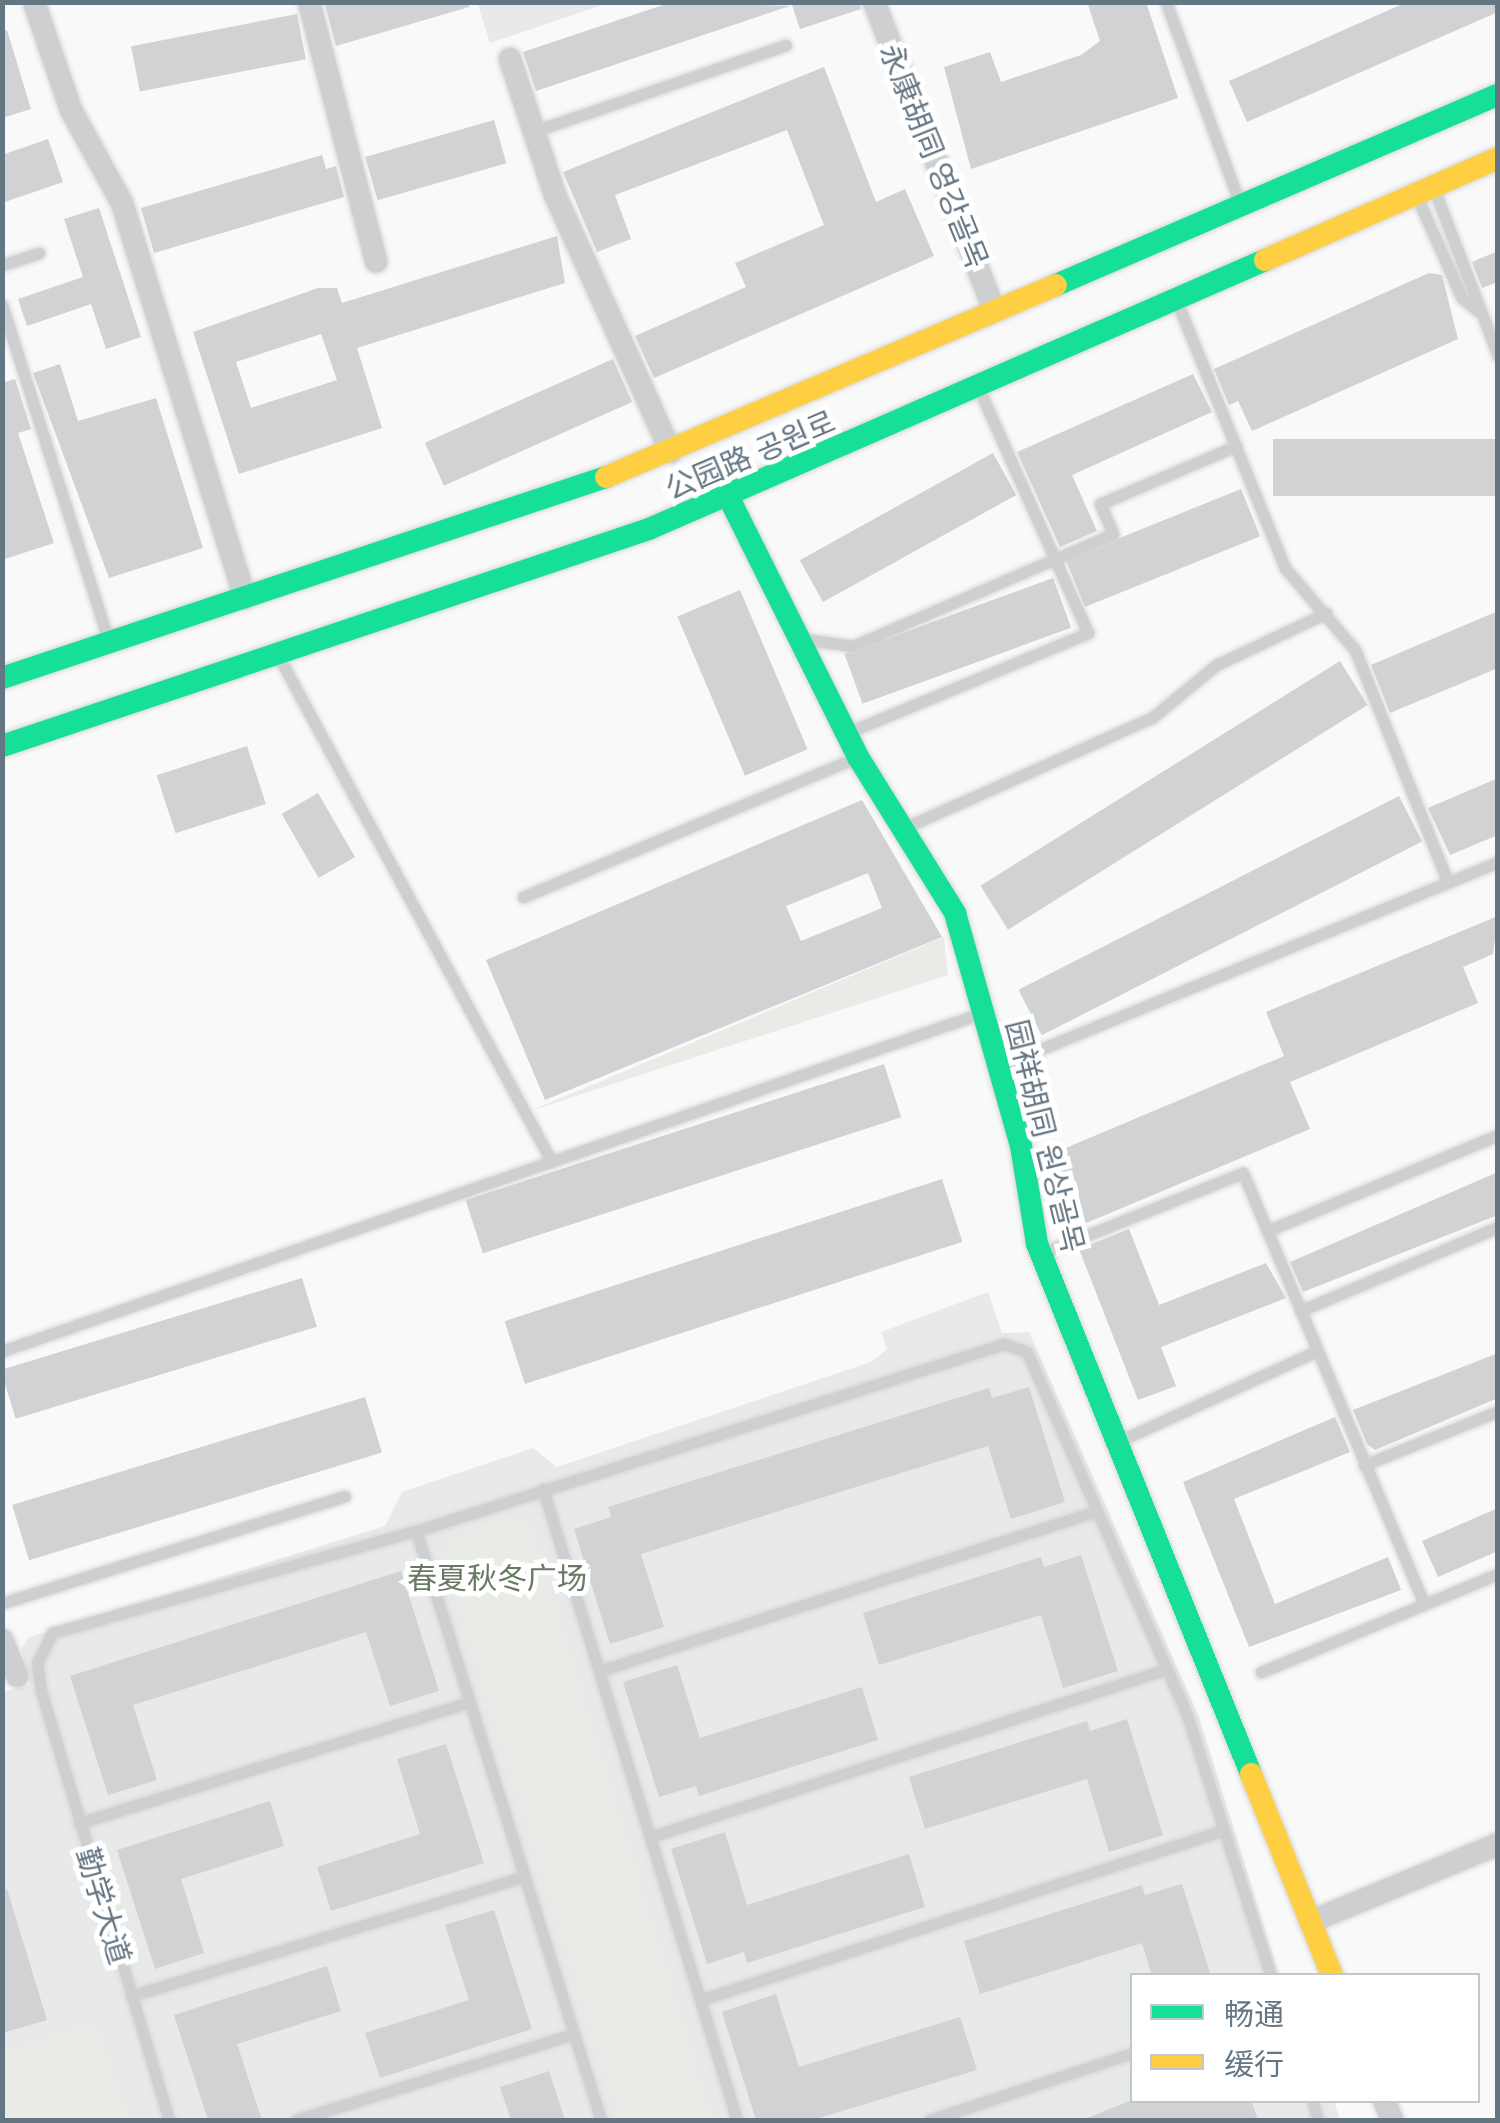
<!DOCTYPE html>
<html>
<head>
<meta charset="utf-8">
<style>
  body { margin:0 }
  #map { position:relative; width:1500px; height:2123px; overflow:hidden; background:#f9f9f9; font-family:Quicksand,"Noto Sans SC","Noto Sans KR",sans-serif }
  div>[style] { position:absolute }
  .built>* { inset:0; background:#e8e9e9 }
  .green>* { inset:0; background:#e8ebe6 }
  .building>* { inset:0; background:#d0d2d3; transform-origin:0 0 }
  .roads { filter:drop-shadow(0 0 2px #d5d6d7) drop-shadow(0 0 2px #d5d6d7) }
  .lane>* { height:11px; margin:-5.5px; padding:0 5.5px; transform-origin:5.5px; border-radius:5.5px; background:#cecfd0 }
  .street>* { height:22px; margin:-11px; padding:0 11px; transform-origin:11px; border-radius:11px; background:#cecfd0 }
  .fast>* { height:22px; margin:-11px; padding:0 11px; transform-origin:11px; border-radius:11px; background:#16e098 }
  .slow>* { height:22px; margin:-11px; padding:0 11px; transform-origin:11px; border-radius:11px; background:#ffcf43 }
  span { translate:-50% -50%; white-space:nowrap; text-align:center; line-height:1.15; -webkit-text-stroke:10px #fff; paint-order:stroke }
  .street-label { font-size:30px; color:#657683 }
  .park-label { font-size:30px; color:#687a64 }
  .frame { position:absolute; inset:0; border:5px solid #657683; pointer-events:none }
  .legend { position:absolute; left:1130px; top:1973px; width:350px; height:130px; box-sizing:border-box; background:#fff; border:2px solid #c1c8cd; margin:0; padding:12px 18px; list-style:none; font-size:30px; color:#657683 }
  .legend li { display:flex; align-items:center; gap:20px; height:50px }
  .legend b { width:50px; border:2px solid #c1c8cd }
</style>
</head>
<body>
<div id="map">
  <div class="built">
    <i style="clip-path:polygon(477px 2px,608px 2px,608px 3px,490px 43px)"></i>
    <i style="clip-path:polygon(988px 1292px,1002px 1333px,1029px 1332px,1199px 1717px,1279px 1975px,1132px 1976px,1132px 2100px,1334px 2101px,1340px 2120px,3px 2120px,3px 1692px,30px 1684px,21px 1649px,29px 1637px,385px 1526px,402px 1492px,533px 1448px,557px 1467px,871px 1362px,887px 1349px,881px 1332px)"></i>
  </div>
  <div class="green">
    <i style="clip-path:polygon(944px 937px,948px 975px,530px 1111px)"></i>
    <i style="clip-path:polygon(511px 1517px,530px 1526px,711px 2120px,621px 2120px,444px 1558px,453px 1537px)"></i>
    <i style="clip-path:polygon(95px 2022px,127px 2120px,3px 2120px,3px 2053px)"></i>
  </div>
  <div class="building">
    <i style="clip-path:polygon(333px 2px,469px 2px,469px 7px,336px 46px,325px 5px)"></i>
    <i style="clip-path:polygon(672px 2px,790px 6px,536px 91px,523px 52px)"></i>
    <i style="clip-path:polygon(791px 2px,859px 2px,861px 9px,800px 29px)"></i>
    <i style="clip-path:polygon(1087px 2px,1146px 2px,1178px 98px,971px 169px,944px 67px,990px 52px,1001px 82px,1081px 55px,1100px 41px)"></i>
    <i style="clip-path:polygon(1407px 2px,1498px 2px,1498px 12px,1247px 122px,1229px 81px)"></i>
    <i style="left:297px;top:14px;width:46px;height:169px;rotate:79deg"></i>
    <i style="clip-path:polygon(7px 30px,31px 109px,2px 118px,2px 31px)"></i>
    <i style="clip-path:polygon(824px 67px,876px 202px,905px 189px,934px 256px,654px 378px,635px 336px,746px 287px,735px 263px,824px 225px,787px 130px,615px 195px,631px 239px,597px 252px,563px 172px)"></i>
    <i style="left:494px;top:120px;width:45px;height:134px;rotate:74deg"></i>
    <i style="clip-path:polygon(48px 139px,63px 182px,2px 203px,2px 155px)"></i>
    <i style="clip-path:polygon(322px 155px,326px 169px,336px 166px,344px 197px,154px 253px,141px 208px)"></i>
    <i style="clip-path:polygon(99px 208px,141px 337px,106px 349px,91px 304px,27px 326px,18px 299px,83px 277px,64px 219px)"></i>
    <i style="clip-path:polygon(evenodd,557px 236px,565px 283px,357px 348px,382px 428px,239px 474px,193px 332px,318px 288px,337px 288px,342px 303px,557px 236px,321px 334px,337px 380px,251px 408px,236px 362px,321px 334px)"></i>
    <i style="clip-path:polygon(1498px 251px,1498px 282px,1482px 288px,1472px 262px)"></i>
    <i style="clip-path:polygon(1429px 273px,1442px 275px,1458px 339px,1252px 431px,1238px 401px,1229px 405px,1214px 369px)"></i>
    <i style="left:613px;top:359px;width:47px;height:206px;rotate:66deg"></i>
    <i style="clip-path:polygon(60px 364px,78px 421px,156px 398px,203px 548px,109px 578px,33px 373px)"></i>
    <i style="clip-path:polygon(1193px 374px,1212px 412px,1072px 475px,1097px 531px,1060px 547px,1017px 452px)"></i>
    <i style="clip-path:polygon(15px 379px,31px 429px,18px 433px,54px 543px,2px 560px,2px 383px)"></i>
    <i style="left:1498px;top:439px;width:57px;height:225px;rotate:90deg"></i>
    <i style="left:993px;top:453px;width:48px;height:221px;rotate:61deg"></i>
    <i style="left:1241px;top:489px;width:51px;height:189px;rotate:68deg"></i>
    <i style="left:1053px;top:578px;width:53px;height:222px;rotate:70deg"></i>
    <i style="left:740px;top:590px;width:173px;height:68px;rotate:67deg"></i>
    <i style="clip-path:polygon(1498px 611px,1498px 668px,1390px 713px,1371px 665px)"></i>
    <i style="left:1340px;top:661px;width:52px;height:424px;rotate:58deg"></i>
    <i style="left:247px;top:746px;width:61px;height:95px;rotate:72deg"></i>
    <i style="clip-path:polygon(1498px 778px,1498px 835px,1450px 855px,1428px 808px)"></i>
    <i style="left:318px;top:793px;width:74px;height:42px;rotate:60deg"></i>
    <i style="left:1399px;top:796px;width:51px;height:427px;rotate:63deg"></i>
    <i style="clip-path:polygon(evenodd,862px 800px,942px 937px,545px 1100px,486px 960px,862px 800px,868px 873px,882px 908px,801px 941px,786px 906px,868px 873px)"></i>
    <i style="clip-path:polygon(1498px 916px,1493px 954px,1463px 967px,1478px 1003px,1290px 1082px,1310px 1129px,1065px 1232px,1042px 1158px,1284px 1056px,1266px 1012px)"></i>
    <i style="left:884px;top:1064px;width:56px;height:440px;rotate:72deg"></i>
    <i style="clip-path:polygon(1498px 1172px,1498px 1215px,1303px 1292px,1290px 1262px)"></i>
    <i style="left:942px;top:1179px;width:66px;height:460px;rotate:72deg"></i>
    <i style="clip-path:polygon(1129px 1229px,1159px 1305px,1266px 1263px,1286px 1298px,1161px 1347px,1176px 1386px,1138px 1400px,1079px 1249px)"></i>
    <i style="left:302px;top:1278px;width:51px;height:315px;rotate:73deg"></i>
    <i style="clip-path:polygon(1498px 1353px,1498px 1398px,1375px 1450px,1367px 1444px,1353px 1410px)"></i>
    <i style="clip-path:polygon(1029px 1387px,1065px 1502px,1011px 1519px,988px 1446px,641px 1554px,664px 1627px,610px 1644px,574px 1529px,611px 1517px,608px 1507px,989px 1388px,992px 1398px)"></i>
    <i style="left:365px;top:1397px;width:58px;height:369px;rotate:73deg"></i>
    <i style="clip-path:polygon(1335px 1417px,1350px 1452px,1234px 1499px,1275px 1604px,1388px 1557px,1401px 1590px,1249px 1647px,1183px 1482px)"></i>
    <i style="clip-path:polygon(1498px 1508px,1498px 1551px,1438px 1577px,1422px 1541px)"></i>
    <i style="clip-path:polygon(1081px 1555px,1118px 1671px,1063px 1688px,1041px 1615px,879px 1665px,863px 1613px,1041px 1557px,1044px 1567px)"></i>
    <i style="clip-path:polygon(401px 1571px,439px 1691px,390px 1706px,366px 1632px,133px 1705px,157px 1780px,108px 1795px,70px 1676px)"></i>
    <i style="clip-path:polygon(677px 1665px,700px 1738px,862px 1687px,878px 1740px,699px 1796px,696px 1786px,659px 1797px,623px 1682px)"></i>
    <i style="clip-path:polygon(1127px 1719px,1163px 1835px,1109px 1852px,1087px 1779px,925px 1829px,909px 1777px,1087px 1721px,1090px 1731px)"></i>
    <i style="clip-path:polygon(446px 1744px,484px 1863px,331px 1911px,317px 1867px,420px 1834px,397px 1759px)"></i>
    <i style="clip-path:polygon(270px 1801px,284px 1846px,181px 1879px,204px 1953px,155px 1969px,117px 1850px)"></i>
    <i style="clip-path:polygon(725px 1832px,747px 1905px,909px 1854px,925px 1907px,747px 1963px,744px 1952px,707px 1964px,671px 1849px)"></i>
    <i style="clip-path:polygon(1182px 1884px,1211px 1976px,1152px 1976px,1142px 1943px,980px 1994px,964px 1941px,1142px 1885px,1145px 1895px)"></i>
    <i style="clip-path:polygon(7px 1889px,47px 2020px,2px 2033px,2px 1890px)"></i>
    <i style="clip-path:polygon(494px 1910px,532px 2029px,380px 2078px,365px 2033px,469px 2000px,445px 1925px)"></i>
    <i style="clip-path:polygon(327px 1966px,341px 2011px,237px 2044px,262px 2120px,208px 2120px,174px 2015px)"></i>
    <i style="clip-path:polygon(776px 1994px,799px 2067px,960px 2017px,977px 2070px,813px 2120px,756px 2120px,722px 2012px)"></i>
    <i style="clip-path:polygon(549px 2071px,565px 2120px,511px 2120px,500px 2087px)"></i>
    <i style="clip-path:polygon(1132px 2100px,1251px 2100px,1258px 2120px,1082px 2120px)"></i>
  </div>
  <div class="roads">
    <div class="lane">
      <i style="left:1166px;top:2px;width:213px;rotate:69.9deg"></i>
      <i style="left:535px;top:131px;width:265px;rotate:-18.9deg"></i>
      <i style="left:1434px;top:189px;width:179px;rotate:69deg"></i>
      <i style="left:1417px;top:197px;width:111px;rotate:66deg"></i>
      <i style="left:1462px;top:298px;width:21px;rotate:39deg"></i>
      <i style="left:2px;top:265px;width:39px;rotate:-18deg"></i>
      <i style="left:1177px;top:302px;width:287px;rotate:67.9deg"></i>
      <i style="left:1285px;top:568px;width:108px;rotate:49.5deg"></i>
      <i style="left:1355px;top:650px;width:250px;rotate:68.2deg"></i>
      <i style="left:2px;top:305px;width:351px;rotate:72.4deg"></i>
      <i style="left:803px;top:639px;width:50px;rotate:8deg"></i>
      <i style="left:853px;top:646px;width:283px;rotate:-23.3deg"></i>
      <i style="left:1113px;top:534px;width:33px;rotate:-113deg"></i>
      <i style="left:1100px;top:504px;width:148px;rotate:-23.1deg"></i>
      <i style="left:280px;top:659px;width:566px;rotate:61.62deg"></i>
      <i style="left:849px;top:732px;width:259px;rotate:-22.5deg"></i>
      <i style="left:1088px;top:633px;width:267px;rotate:-114.1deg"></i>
      <i style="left:906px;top:827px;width:270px;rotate:-24deg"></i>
      <i style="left:1153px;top:717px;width:82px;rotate:-39.5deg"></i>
      <i style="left:1216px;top:665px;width:122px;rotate:-25.3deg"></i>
      <i style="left:523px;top:897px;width:363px;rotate:-22.7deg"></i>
      <i style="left:1002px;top:1065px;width:536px;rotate:-22.26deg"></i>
      <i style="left:1267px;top:1231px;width:250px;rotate:-22.6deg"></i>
      <i style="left:1045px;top:1252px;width:213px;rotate:-21.8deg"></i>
      <i style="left:1243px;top:1173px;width:467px;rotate:67.2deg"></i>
      <i style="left:1300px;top:1311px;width:215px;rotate:-23deg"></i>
      <i style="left:2px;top:1351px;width:1033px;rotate:-19.03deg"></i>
      <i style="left:1117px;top:1442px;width:220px;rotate:-24.5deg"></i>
      <i style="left:1364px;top:1465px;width:144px;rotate:-21.9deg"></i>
      <i style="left:543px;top:1489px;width:660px;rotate:72.91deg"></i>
      <i style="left:416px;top:1531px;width:617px;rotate:72.56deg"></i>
      <i style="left:2px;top:1603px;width:359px;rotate:-17.3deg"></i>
      <i style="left:599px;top:1671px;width:523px;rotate:-17.81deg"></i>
      <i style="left:1261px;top:1672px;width:256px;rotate:-22.5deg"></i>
      <i style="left:79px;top:1823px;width:406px;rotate:-17.2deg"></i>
      <i style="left:650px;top:1837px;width:544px;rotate:-18deg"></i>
      <i style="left:131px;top:1996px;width:409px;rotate:-16.9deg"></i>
      <i style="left:700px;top:2000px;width:551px;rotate:-17.97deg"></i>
      <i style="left:1312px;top:2100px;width:21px;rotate:73deg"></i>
      <i style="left:169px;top:2120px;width:448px;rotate:-106.6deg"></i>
      <i style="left:41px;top:1691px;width:28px;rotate:-98deg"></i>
      <i style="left:37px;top:1663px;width:34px;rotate:-63deg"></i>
      <i style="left:52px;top:1633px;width:378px;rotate:-15.7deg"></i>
      <i style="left:416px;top:1531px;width:617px;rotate:-17.64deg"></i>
      <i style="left:1004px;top:1344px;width:24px;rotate:19deg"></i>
      <i style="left:1027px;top:1352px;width:397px;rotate:66.2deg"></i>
      <i style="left:1187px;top:1715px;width:274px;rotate:72.2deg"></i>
      <i style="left:296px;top:2120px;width:288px;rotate:-17.2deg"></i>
      <i style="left:930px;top:2120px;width:213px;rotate:-18.3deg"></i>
    </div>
    <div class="street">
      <i style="left:34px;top:2px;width:114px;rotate:71.1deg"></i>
      <i style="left:71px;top:110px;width:106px;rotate:61.3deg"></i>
      <i style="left:122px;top:203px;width:414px;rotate:72.7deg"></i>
      <i style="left:309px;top:2px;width:268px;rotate:75.5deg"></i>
      <i style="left:874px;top:2px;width:330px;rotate:68.7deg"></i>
      <i style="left:510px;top:59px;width:143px;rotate:71.7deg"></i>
      <i style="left:555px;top:195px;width:282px;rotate:65.7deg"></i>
      <i style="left:2px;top:1640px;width:39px;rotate:67deg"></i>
      <i style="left:1310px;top:1922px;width:204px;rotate:-22.5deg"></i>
      <i style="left:1384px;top:2100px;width:22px;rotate:68deg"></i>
    </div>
    <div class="fast">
      <i style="left:1056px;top:285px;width:481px;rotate:-23.3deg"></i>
      <i style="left:729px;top:498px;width:289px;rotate:63.5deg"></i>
      <i style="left:858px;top:757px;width:184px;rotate:58.1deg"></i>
      <i style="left:955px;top:913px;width:242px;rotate:74.2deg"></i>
      <i style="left:1021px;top:1146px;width:99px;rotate:80.7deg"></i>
      <i style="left:1037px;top:1244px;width:572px;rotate:68.01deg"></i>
      <i style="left:2px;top:678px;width:637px;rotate:-18.41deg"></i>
      <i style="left:2px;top:746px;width:682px;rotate:-18.54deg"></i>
      <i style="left:649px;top:529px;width:672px;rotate:-23.59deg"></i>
    </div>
    <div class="slow">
      <i style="left:1265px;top:260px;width:254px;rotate:-23.6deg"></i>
      <i style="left:606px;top:477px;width:489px;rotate:-23.1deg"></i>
      <i style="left:1251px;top:1774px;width:218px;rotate:68.1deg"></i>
    </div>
  </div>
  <div class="street-label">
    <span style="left:934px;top:156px;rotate:68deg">永康胡同 영강골목</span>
    <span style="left:750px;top:455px;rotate:-23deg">公园路 공원로</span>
    <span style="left:1045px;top:1136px;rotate:76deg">园祥胡同 원상골목</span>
    <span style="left:104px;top:1906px;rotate:73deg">勤学大道</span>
  </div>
  <div class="park-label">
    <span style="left:497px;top:1578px">春夏秋冬广场</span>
  </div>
  <div class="frame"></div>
  <ul class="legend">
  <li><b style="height:12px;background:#16e098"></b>畅通</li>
  <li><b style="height:12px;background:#ffcf43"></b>缓行</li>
  </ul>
</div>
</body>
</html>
